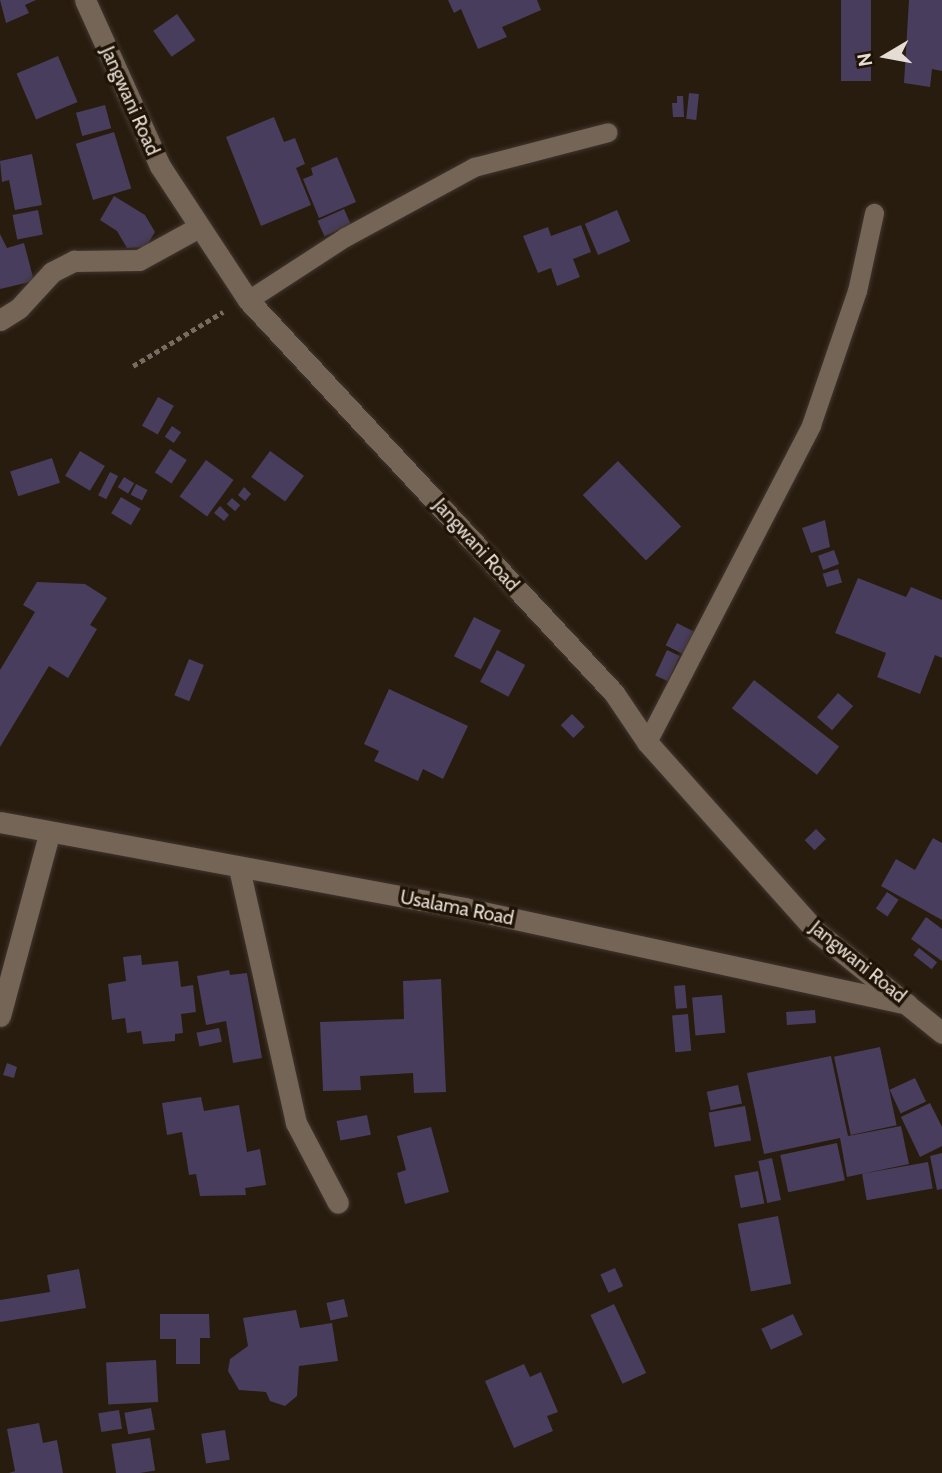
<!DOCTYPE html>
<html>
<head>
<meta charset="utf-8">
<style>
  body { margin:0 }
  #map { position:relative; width:942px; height:1473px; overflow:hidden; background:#281c0f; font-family:Cabin,sans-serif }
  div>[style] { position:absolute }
  .building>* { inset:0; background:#483d5c; transform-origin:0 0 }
  .path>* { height:4.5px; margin-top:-2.25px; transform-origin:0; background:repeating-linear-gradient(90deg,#776c61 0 5px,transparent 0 8.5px) }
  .roads { filter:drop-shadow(0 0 2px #40352e) drop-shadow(0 0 2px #40352e) }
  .lane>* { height:19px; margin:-9.5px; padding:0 9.5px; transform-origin:9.5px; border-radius:9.5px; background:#746556 }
  .street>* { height:21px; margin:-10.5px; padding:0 10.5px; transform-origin:10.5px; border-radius:10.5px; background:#746556 }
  span { translate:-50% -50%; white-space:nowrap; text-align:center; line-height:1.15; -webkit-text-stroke:7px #1f1306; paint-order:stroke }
  .street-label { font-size:19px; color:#e5dcd3 }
  .north { position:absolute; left:851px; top:21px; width:70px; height:70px; -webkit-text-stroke:5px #1f1306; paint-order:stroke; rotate:260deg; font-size:19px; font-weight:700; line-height:28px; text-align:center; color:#e5dcd3 }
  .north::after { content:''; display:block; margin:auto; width:24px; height:32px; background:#e5dcd3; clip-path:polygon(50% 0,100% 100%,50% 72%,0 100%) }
</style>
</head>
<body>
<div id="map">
  <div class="building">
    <i style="clip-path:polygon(0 0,36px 0,25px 5px,29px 13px,6px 23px)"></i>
    <i style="clip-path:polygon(448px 0,537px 0,541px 10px,502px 27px,507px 37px,478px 49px,461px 9px,454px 13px)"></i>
    <i style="left:841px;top:0;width:30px;height:81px"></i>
    <i style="clip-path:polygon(909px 0,942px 0,942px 71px,932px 69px,930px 87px,904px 83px)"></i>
    <i style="left:177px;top:14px;width:32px;height:29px;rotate:55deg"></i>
    <i style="left:58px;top:56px;width:50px;height:45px;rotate:67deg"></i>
    <i style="left:689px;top:93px;width:10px;height:26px;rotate:6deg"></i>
    <i style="clip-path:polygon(677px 96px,683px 96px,684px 117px,673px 117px,672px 103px,677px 103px)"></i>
    <i style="left:105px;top:105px;width:24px;height:30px;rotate:75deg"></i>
    <i style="clip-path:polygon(274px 117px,284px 142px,295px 138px,305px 164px,296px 168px,311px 205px,261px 226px,226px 137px)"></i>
    <i style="left:114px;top:132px;width:59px;height:40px;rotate:73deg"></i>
    <i style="clip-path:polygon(32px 154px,42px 205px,15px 210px,9px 180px,2px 182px,0 161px)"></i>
    <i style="clip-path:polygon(337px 157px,356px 202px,319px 218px,303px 179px,313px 175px,311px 168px)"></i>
    <i style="clip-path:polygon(114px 196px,145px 215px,155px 232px,146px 247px,127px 248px,117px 231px,100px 220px)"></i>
    <i style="left:344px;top:209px;width:17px;height:29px;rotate:66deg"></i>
    <i style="left:38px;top:210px;width:25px;height:26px;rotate:79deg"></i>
    <i style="left:617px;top:210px;width:34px;height:35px;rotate:67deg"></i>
    <i style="clip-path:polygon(581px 225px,591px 252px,573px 259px,580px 277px,557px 286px,551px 268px,538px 273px,523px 236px,548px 227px,551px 236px)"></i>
    <i style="clip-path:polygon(0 234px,7px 248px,24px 243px,34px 281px,0 289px)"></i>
    <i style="left:158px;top:397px;width:18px;height:33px;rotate:29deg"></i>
    <i style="left:172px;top:426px;width:11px;height:13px;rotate:34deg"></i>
    <i style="left:170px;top:449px;width:20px;height:28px;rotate:33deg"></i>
    <i style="left:80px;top:451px;width:29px;height:29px;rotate:31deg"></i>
    <i style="left:270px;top:451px;width:42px;height:32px;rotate:36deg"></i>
    <i style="left:52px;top:458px;width:26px;height:44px;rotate:72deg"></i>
    <i style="left:206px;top:460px;width:34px;height:45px;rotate:36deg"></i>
    <i style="left:618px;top:461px;width:91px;height:49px;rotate:46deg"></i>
    <i style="left:110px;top:472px;width:9px;height:26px;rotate:27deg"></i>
    <i style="left:124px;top:477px;width:12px;height:12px;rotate:31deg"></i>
    <i style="left:136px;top:484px;width:13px;height:12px;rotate:27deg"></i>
    <i style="clip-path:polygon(244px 487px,251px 494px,245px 501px,238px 495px)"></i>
    <i style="left:121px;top:497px;width:23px;height:19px;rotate:31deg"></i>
    <i style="left:232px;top:498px;width:11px;height:8px;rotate:41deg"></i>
    <i style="clip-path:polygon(220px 506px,229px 515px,224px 521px,214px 513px)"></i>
    <i style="clip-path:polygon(825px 520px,830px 547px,811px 553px,802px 528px)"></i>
    <i style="left:834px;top:550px;width:15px;height:17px;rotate:70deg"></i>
    <i style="left:838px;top:569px;width:14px;height:16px;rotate:73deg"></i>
    <i style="clip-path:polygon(858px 578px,906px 597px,911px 587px,942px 600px,942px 658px,935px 655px,920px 694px,877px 677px,886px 653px,835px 633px)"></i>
    <i style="clip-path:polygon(37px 582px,85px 584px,107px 598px,90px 625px,97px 629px,68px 678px,49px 666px,0 747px,0 670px,35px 612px,23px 605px)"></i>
    <i style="left:474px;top:617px;width:30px;height:44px;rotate:27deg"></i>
    <i style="left:677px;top:623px;width:22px;height:25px;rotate:27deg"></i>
    <i style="left:497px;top:650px;width:32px;height:36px;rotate:28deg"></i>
    <i style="left:667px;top:650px;width:14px;height:28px;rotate:25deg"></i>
    <i style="left:189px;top:659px;width:16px;height:39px;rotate:22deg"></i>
    <i style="left:754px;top:680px;width:108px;height:36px;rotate:38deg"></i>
    <i style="clip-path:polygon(389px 689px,468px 726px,443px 779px,423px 769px,418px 781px,374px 761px,379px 751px,364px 744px)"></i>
    <i style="left:838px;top:693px;width:20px;height:32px;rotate:41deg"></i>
    <i style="left:572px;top:714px;width:18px;height:16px;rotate:45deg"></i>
    <i style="left:816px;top:829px;width:14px;height:16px;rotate:45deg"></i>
    <i style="clip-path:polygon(933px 838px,942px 843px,942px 920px,881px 886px,896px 859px,915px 870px)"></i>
    <i style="left:887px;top:892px;width:14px;height:20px;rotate:34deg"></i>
    <i style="clip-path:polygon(926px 917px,942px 929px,942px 961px,911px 939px)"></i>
    <i style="left:919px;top:948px;width:23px;height:9px;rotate:38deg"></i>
    <i style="clip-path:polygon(141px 955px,142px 965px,178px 961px,181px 987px,193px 985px,196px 1012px,181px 1014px,183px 1033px,175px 1034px,175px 1041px,143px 1044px,141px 1031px,127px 1033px,125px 1018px,112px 1020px,108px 984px,126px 981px,123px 957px)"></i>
    <i style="clip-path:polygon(229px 970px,230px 975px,247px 973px,262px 1058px,233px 1063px,226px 1021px,206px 1025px,197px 976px)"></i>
    <i style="clip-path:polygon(441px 979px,446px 1092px,414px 1093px,413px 1073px,360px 1076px,361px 1090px,323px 1091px,320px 1022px,404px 1019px,403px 981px)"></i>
    <i style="left:685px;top:985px;width:23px;height:11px;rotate:85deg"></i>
    <i style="left:722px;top:995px;width:38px;height:30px;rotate:85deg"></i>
    <i style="left:815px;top:1010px;width:13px;height:29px;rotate:86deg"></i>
    <i style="left:688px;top:1014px;width:37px;height:16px;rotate:85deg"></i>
    <i style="left:219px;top:1028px;width:14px;height:23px;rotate:78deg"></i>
    <i style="left:880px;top:1047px;width:80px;height:47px;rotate:78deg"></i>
    <i style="clip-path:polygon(831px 1056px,848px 1136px,901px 1126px,909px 1164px,847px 1177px,840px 1138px,764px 1154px,747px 1073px)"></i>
    <i style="clip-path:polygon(7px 1063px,17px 1067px,14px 1078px,3px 1075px)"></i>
    <i style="left:915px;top:1078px;width:26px;height:28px;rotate:65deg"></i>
    <i style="left:738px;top:1085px;width:19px;height:32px;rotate:78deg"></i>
    <i style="clip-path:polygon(201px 1097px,204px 1111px,239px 1105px,247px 1152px,260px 1149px,266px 1185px,245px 1188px,246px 1195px,200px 1196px,196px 1174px,189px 1175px,182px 1132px,167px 1135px,162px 1103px)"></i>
    <i style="clip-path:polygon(930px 1103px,942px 1127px,942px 1146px,920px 1157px,901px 1117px)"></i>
    <i style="left:745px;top:1106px;width:35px;height:37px;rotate:80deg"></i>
    <i style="left:367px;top:1115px;width:20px;height:31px;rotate:79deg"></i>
    <i style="clip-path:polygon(431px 1127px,449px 1192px,405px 1204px,397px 1173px,406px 1170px,397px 1136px)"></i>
    <i style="left:837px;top:1143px;width:38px;height:58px;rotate:78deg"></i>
    <i style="clip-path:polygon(942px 1153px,942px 1189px,937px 1190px,930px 1156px)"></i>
    <i style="left:772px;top:1158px;width:43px;height:14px;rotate:78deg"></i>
    <i style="left:928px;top:1162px;width:27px;height:67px;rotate:80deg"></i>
    <i style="left:758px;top:1171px;width:33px;height:24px;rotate:79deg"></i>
    <i style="left:778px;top:1216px;width:69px;height:41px;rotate:79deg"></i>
    <i style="left:615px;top:1268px;width:20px;height:16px;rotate:66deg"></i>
    <i style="clip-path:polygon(79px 1269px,86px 1308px,0 1322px,0 1300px,50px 1292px,47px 1275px)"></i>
    <i style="left:344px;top:1299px;width:18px;height:18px;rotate:77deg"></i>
    <i style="left:614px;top:1304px;width:76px;height:26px;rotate:65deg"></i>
    <i style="clip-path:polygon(296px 1310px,300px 1328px,332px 1323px,338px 1361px,299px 1366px,297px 1396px,285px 1406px,270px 1401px,266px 1392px,239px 1390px,228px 1371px,230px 1359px,248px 1346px,243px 1318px)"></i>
    <i style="clip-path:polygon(160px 1314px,209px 1314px,210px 1338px,200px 1338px,200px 1364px,176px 1364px,176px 1339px,160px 1339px)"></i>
    <i style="left:793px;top:1314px;width:23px;height:35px;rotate:65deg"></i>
    <i style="left:156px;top:1360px;width:42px;height:50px;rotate:87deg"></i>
    <i style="clip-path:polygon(524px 1364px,530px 1377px,541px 1372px,558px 1412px,547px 1416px,553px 1431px,514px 1448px,485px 1381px)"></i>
    <i style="left:151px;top:1408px;width:22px;height:27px;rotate:80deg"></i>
    <i style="left:119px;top:1410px;width:19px;height:21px;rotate:81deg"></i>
    <i style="clip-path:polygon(39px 1423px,43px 1443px,57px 1440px,63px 1473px,9px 1473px,15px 1471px,7px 1429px)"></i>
    <i style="left:225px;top:1430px;width:30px;height:24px;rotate:81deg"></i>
    <i style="left:150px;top:1438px;width:33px;height:39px;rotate:81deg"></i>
  </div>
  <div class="path">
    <i style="left:133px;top:366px;width:105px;rotate:-31deg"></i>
  </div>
  <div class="roads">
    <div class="lane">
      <i style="left:248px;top:300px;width:116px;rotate:-33deg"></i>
      <i style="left:345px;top:237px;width:147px;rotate:-28.5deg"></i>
      <i style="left:474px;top:167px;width:138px;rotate:-14.6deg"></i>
      <i style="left:647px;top:742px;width:357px;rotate:-62.6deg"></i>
      <i style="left:811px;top:425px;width:142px;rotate:-71.1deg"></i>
      <i style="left:857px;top:291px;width:80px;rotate:-77.7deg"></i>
    </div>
    <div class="street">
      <i style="left:85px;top:0;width:182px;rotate:65.7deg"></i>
      <i style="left:160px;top:166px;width:160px;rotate:56.7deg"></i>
      <i style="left:248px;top:300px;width:537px;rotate:47.04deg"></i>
      <i style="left:614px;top:693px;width:59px;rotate:56deg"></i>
      <i style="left:647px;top:742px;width:255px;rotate:48.2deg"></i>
      <i style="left:817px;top:932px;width:161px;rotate:38.9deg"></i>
      <i style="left:0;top:320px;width:22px;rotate:-32deg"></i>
      <i style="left:19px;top:308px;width:49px;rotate:-47.5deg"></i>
      <i style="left:52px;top:272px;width:25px;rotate:-27deg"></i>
      <i style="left:74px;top:261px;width:65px;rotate:-0.9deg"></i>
      <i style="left:139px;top:260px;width:68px;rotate:-28.8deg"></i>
      <i style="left:0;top:822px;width:472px;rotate:10.5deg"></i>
      <i style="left:464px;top:908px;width:453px;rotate:12.2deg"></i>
      <i style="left:239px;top:868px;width:261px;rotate:77.4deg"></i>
      <i style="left:296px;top:1123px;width:90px;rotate:62.3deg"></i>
      <i style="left:0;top:1016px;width:188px;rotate:-74.9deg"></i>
    </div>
  </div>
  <div class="street-label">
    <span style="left:130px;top:101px;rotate:66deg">Jangwani Road</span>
    <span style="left:476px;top:545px;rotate:48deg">Jangwani Road</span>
    <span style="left:457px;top:908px;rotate:11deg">Usalama Road</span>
    <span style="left:858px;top:962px;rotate:39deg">Jangwani Road</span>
  </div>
  <div class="north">N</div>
</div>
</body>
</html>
